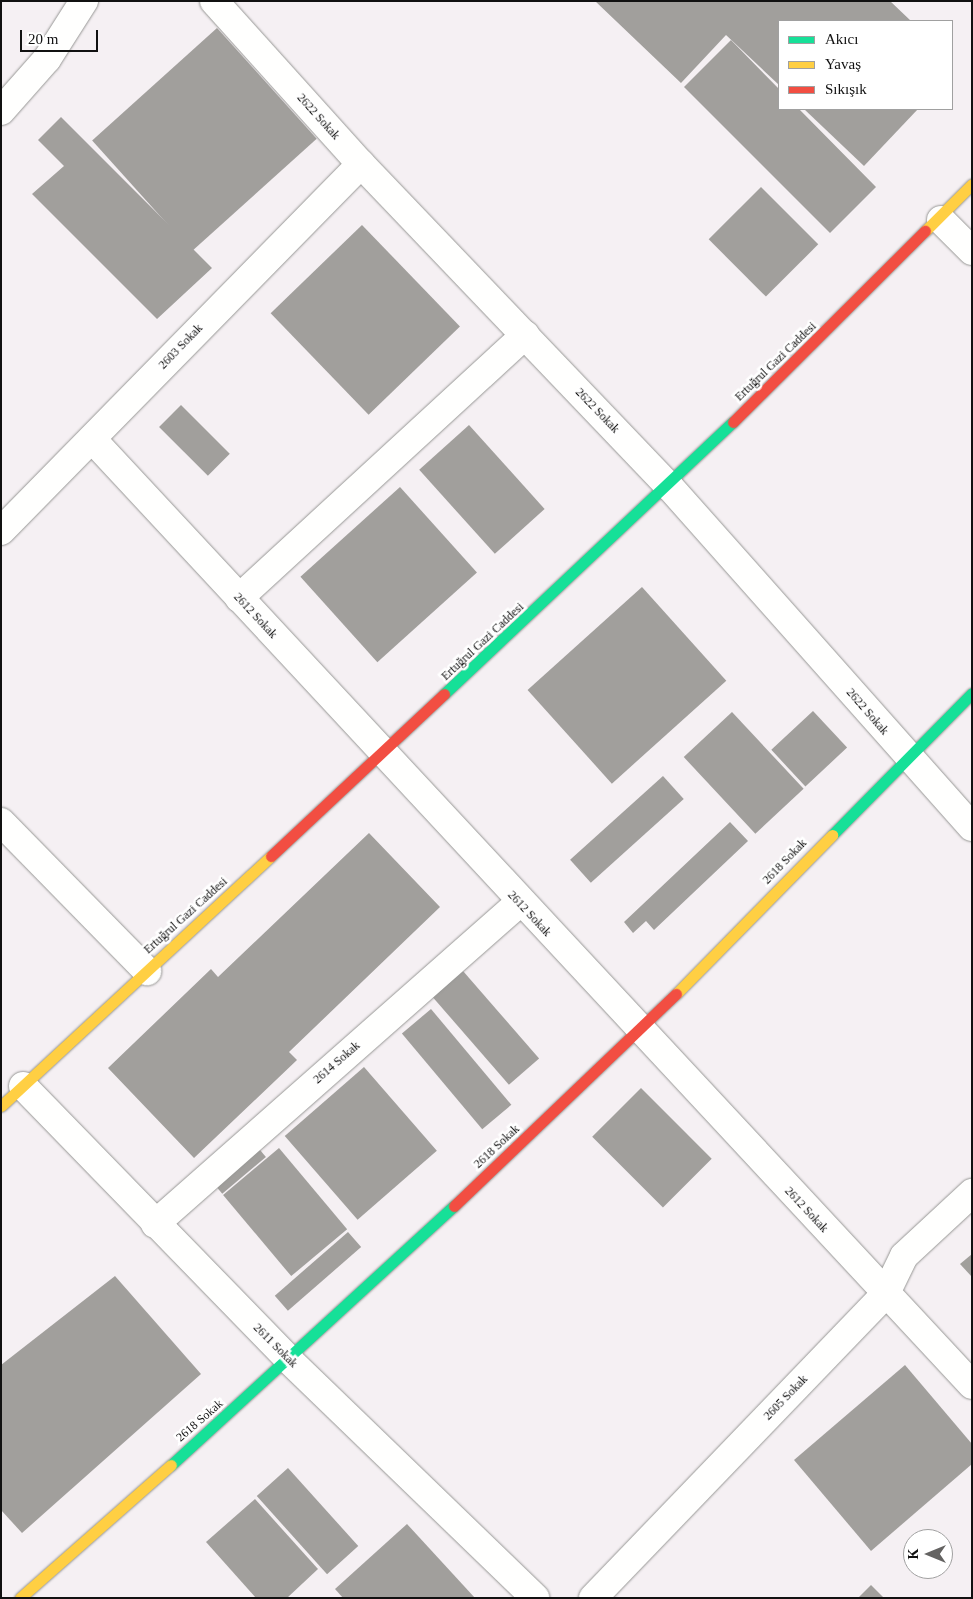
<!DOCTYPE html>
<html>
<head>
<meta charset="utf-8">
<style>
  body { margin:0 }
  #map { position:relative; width:973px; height:1599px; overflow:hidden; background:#fdfcf7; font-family:"Times New Roman",serif }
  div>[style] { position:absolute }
  .industrial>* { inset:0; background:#f5f0f3 }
  .building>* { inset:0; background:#a19f9c; transform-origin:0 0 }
  .roads { filter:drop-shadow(0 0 1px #979795) drop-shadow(0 0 1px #979795) }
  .street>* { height:28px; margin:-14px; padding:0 14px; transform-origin:14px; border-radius:14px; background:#fffffe }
  .fast>* { height:11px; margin:-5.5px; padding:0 5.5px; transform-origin:5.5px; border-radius:5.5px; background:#16e098 }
  .slow>* { height:11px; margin:-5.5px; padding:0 5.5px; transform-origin:5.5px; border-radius:5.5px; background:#ffcf43 }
  .jam>* { height:11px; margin:-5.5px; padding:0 5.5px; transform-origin:5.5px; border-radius:5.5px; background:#f24e42 }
  span { translate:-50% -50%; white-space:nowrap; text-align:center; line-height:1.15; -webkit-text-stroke:5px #fff; paint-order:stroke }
  .street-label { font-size:12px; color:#111 }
  .frame { position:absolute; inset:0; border:2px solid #111; pointer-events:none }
  .legend { position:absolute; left:778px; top:20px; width:175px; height:90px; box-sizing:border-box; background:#fff; border:1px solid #a0a0a0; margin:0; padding:6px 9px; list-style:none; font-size:15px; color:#111 }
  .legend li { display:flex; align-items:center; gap:10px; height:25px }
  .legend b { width:25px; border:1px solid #a0a0a0 }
  .north { position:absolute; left:903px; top:1529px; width:50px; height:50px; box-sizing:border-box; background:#fff; border:1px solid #a0a0a0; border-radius:50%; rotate:270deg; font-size:14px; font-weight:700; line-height:20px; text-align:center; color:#111 }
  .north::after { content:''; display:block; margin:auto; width:18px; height:22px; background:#646362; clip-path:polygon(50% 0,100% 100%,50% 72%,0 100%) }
  .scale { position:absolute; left:20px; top:30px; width:78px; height:22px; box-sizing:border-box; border:2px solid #111; border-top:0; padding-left:6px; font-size:15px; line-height:18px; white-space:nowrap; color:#111; -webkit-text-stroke:4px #fff; paint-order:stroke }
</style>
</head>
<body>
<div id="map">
  <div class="industrial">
    <i style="clip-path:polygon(evenodd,1px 1px,972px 1px,972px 1598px,1px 1598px,1px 1px,779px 21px,952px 21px,952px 109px,779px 109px,779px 21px,1px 1px,913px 1539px,943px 1539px,943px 1569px,913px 1569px,913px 1539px)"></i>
  </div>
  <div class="building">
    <i style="clip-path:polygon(595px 1px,890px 1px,911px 21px,779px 21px,779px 85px,726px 35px,681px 83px)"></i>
    <i style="left:217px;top:28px;width:149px;height:168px;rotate:48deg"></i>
    <i style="clip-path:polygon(731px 40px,779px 89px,779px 109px,799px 109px,876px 187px,830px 233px,684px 87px)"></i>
    <i style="clip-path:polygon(804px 109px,918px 109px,864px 166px)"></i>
    <i style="clip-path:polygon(61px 117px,212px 268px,157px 319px,32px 194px,64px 166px,38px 140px)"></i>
    <i style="left:761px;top:187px;width:81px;height:74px;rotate:45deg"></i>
    <i style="left:362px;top:225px;width:141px;height:127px;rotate:46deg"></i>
    <i style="left:181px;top:405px;width:69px;height:31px;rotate:45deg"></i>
    <i style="left:469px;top:425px;width:113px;height:67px;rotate:48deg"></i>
    <i style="left:400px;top:487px;width:115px;height:134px;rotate:48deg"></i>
    <i style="left:642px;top:587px;width:126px;height:154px;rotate:48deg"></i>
    <i style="left:813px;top:711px;width:50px;height:57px;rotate:47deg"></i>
    <i style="left:732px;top:712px;width:105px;height:66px;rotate:47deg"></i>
    <i style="left:663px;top:776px;width:31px;height:125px;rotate:48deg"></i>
    <i style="clip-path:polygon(730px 822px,748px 841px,654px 930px,646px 921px,633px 933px,624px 922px)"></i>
    <i style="clip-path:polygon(369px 833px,440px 907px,289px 1052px,297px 1060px,194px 1158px,108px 1068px,211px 969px,218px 977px)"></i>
    <i style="left:463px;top:971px;width:116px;height:40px;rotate:49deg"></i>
    <i style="left:431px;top:1009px;width:125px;height:38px;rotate:50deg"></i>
    <i style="left:364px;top:1067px;width:111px;height:105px;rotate:49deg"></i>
    <i style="left:641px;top:1088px;width:100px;height:69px;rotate:45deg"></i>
    <i style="left:255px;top:1144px;width:17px;height:57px;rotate:50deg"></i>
    <i style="left:279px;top:1148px;width:106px;height:73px;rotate:50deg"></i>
    <i style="left:348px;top:1232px;width:20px;height:97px;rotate:49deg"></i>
    <i style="clip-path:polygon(972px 1254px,972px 1277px,960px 1264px)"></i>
    <i style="clip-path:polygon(115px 1276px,201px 1374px,22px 1533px,1px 1510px,1px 1365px)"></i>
    <i style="clip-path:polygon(905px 1365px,972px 1444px,972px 1464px,871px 1551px,794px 1460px)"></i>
    <i style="left:288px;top:1468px;width:105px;height:42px;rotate:48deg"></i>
    <i style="clip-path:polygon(255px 1499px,318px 1569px,287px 1598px,256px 1598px,206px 1542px)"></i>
    <i style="clip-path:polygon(407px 1524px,475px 1598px,343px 1598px,335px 1589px)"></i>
    <i style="clip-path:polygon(871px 1585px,884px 1598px,858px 1598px)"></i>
  </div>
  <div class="roads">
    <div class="street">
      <i style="left:214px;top:1px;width:219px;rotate:48deg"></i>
      <i style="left:361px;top:164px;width:446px;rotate:46.3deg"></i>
      <i style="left:669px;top:486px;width:456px;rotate:48.4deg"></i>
      <i style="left:1px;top:111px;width:69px;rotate:-48.5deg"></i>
      <i style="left:47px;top:59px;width:69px;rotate:-57.5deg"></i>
      <i style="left:941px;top:220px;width:44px;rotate:45deg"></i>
      <i style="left:92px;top:439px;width:1292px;rotate:47.07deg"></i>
      <i style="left:1px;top:531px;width:514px;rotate:-45.55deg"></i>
      <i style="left:239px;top:598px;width:389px;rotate:-42.6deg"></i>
      <i style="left:1px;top:822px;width:209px;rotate:45.6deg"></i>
      <i style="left:23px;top:1086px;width:383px;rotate:45.8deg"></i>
      <i style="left:290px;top:1361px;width:341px;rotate:44deg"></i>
      <i style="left:155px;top:1224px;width:485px;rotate:-41.4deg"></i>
      <i style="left:593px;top:1598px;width:421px;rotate:-46.1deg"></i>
      <i style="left:885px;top:1295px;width:43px;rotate:-64deg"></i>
      <i style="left:904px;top:1256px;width:93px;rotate:-42.8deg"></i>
    </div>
    <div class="fast">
      <i style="left:444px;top:694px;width:397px;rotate:-43.3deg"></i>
      <i style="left:832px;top:835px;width:199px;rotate:-45.4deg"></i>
      <i style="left:171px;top:1465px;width:384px;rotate:-42.5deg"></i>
    </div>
    <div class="slow">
      <i style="left:925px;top:231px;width:66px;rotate:-45deg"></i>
      <i style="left:676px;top:994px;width:223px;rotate:-45.5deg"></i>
      <i style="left:1px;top:1106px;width:368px;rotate:-42.8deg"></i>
      <i style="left:20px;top:1598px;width:201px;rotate:-41.4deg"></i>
    </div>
    <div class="jam">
      <i style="left:733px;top:422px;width:271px;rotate:-44.9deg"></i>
      <i style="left:271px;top:856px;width:237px;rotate:-43.1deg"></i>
      <i style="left:454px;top:1206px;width:307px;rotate:-43.7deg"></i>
    </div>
  </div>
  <div class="street-label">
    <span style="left:318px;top:117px;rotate:48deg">2622 Sokak</span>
    <span style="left:181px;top:347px;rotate:-46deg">2603 Sokak</span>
    <span style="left:776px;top:362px;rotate:-44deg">Ertuğrul Gazi Caddesi</span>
    <span style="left:597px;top:411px;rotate:46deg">2622 Sokak</span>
    <span style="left:255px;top:616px;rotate:47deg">2612 Sokak</span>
    <span style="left:483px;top:642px;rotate:-43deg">Ertuğrul Gazi Caddesi</span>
    <span style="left:867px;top:712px;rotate:49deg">2622 Sokak</span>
    <span style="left:785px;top:862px;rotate:-46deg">2618 Sokak</span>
    <span style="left:529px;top:914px;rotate:47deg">2612 Sokak</span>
    <span style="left:186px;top:916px;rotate:-42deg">Ertuğrul Gazi Caddesi</span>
    <span style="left:337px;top:1063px;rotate:-41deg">2614 Sokak</span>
    <span style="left:497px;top:1147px;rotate:-43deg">2618 Sokak</span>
    <span style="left:806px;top:1210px;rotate:47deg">2612 Sokak</span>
    <span style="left:275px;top:1346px;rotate:45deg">2611 Sokak</span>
    <span style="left:786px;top:1398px;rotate:-46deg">2605 Sokak</span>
    <span style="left:200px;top:1421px;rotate:-41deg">2618 Sokak</span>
  </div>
  <div class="frame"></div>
  <ul class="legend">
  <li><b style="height:6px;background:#16e098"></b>Akıcı</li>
  <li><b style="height:6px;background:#ffcf43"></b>Yavaş</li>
  <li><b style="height:6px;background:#f24e42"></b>Sıkışık</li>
  </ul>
  <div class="north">K</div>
  <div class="scale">20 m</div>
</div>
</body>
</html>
